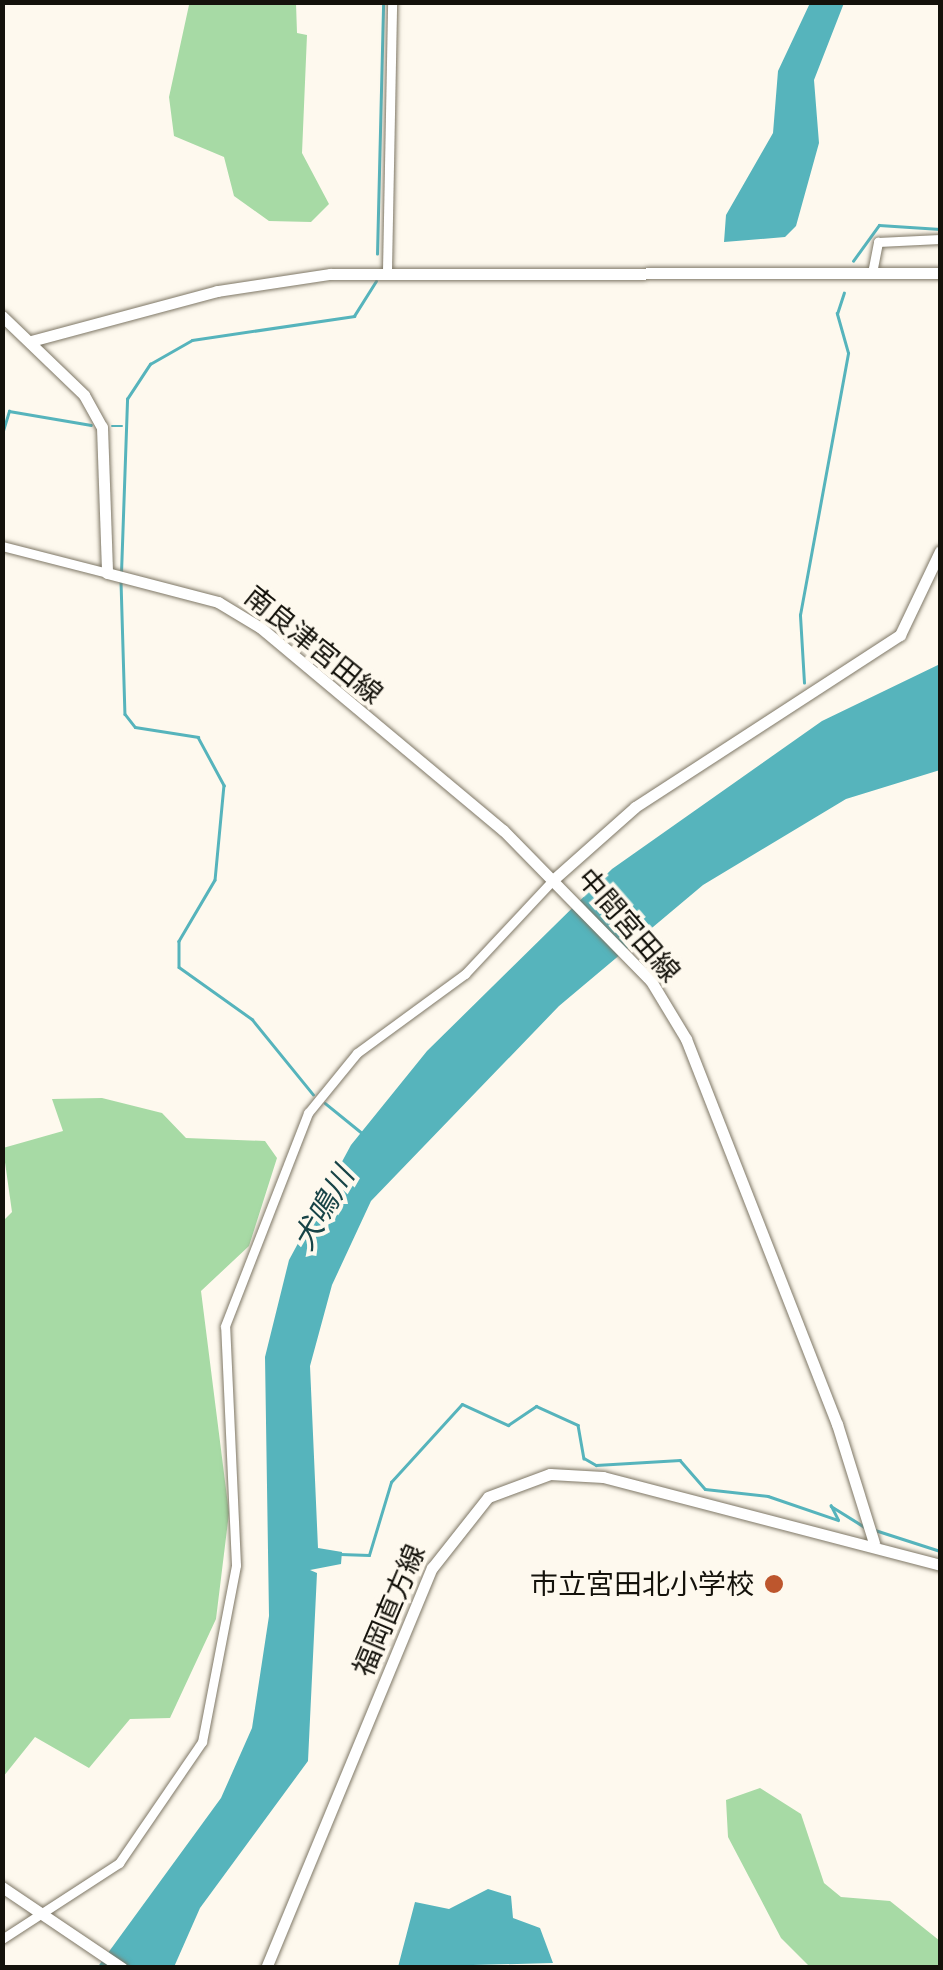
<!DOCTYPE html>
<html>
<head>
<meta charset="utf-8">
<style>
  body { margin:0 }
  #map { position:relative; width:943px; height:1970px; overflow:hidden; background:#fef9ee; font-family:"Archivo Narrow","Noto Sans JP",sans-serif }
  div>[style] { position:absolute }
  .forest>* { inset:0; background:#a7daa5 }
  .water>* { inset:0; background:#56b4bc }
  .stream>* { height:2.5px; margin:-1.25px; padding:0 1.25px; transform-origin:1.25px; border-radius:1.25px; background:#56b4bc }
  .roads { filter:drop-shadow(0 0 2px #7e7766) drop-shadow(0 0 2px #7e7766) }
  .minor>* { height:9px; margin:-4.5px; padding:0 4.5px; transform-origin:4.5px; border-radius:4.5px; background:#fff }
  .major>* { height:11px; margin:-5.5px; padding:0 5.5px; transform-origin:5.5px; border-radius:5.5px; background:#fff }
  .dots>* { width:28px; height:28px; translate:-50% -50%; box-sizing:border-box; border:5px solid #fef9ee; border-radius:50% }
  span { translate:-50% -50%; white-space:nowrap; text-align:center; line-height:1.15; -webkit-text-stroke:8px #fef9ee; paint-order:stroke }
  .street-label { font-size:28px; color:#14120b }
  .poi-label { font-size:28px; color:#14120b }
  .right { translate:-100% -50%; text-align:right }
  .water-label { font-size:30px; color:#184447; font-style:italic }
  .frame { position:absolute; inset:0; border:5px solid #14120b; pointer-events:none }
</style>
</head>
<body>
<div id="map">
  <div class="forest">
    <i style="clip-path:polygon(296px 3px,297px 33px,307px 35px,302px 153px,329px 204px,311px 222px,269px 221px,234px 196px,224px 157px,174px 136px,169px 97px,189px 5px)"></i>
    <i style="clip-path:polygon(102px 1098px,162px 1113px,186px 1138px,265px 1141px,277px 1158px,249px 1246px,201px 1291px,229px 1513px,216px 1619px,170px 1718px,130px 1719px,89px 1768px,35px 1737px,3px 1777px,2px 1222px,12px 1212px,3px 1148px,63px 1131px,52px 1099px)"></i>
    <i style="clip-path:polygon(760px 1788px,801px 1814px,824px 1883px,841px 1897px,890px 1901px,940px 1941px,940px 1967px,810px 1967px,781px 1938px,728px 1837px,726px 1800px)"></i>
  </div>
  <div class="water">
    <i style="clip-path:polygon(810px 3px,844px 3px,814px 80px,819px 143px,796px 226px,785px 237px,724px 242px,726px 215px,773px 133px,778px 71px)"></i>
    <i style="clip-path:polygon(940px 664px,940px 770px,846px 799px,703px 885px,559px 1006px,371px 1201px,332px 1285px,310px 1366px,318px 1548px,342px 1552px,341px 1564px,310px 1570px,317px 1573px,308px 1761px,200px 1908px,174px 1967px,97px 1968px,221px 1798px,252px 1728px,269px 1616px,265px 1357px,289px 1260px,351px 1145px,427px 1051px,612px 869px,822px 721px)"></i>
    <i style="clip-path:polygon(488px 1889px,511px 1896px,513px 1918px,540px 1928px,553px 1963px,398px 1967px,415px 1902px,449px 1909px)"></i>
  </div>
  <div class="stream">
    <i style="left:377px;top:254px;width:252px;rotate:-88.6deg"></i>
    <i style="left:853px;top:261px;width:44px;rotate:-54.2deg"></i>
    <i style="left:879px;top:225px;width:61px;rotate:3.8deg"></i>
    <i style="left:112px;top:426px;width:10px"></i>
    <i style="left:2px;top:434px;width:24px;rotate:-73deg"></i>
    <i style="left:9px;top:411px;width:83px;rotate:9.7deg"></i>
    <i style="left:121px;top:573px;width:174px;rotate:-88deg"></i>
    <i style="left:127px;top:399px;width:42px;rotate:-56.7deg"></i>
    <i style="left:150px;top:364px;width:48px;rotate:-29.7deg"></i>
    <i style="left:192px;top:340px;width:164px;rotate:-8.4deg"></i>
    <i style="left:354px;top:316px;width:41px;rotate:-57.8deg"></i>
    <i style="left:121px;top:581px;width:133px;rotate:88.3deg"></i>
    <i style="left:125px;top:714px;width:16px;rotate:52deg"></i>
    <i style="left:135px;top:727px;width:64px;rotate:9deg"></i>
    <i style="left:198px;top:737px;width:55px;rotate:61.6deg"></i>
    <i style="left:224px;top:785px;width:95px;rotate:95.4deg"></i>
    <i style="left:215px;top:880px;width:71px;rotate:120.5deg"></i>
    <i style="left:179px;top:941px;width:26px;rotate:90deg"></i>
    <i style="left:179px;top:967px;width:90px;rotate:35.5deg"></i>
    <i style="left:252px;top:1019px;width:97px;rotate:50.9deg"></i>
    <i style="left:804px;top:683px;width:68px;rotate:-93.4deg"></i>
    <i style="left:800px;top:615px;width:266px;rotate:-79.6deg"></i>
    <i style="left:848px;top:353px;width:41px;rotate:-105.8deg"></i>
    <i style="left:837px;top:314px;width:22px;rotate:-72deg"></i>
    <i style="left:325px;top:1103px;width:48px;rotate:39deg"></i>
    <i style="left:875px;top:1530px;width:68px;rotate:17.9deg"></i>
    <i style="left:340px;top:1554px;width:29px;rotate:2deg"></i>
    <i style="left:369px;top:1555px;width:76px;rotate:-73.2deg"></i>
    <i style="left:391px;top:1482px;width:105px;rotate:-47.7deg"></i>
    <i style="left:462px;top:1404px;width:51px;rotate:24.5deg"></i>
    <i style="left:508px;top:1425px;width:34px;rotate:-34deg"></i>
    <i style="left:536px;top:1406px;width:46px;rotate:24.3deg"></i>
    <i style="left:578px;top:1425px;width:34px;rotate:80deg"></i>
    <i style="left:584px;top:1458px;width:14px;rotate:30deg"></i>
    <i style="left:596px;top:1465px;width:84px;rotate:-3.4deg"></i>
    <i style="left:680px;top:1460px;width:38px;rotate:49deg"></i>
    <i style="left:705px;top:1489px;width:63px;rotate:6.3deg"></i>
    <i style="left:768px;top:1496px;width:74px;rotate:18.9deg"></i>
    <i style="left:838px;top:1520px;width:16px;rotate:-117deg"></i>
    <i style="left:831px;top:1506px;width:38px;rotate:32deg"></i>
  </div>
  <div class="roads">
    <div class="minor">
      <i style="left:387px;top:270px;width:268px;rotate:-88.9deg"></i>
      <i style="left:872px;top:273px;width:32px;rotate:-79deg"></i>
      <i style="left:878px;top:242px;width:62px;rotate:-2.8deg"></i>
      <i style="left:2px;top:546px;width:108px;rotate:14.4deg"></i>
      <i style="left:2px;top:1939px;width:140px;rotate:-33deg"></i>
      <i style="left:119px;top:1863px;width:147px;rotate:-55.6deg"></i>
      <i style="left:202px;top:1742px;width:180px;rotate:-79.1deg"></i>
      <i style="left:236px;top:1565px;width:239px;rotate:-92.6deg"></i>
      <i style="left:225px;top:1326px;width:229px;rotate:-68.7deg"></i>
      <i style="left:308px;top:1113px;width:77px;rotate:-50.8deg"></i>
      <i style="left:357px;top:1053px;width:134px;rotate:-36.2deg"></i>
      <i style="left:465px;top:974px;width:130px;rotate:-46.9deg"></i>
    </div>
    <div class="major">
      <i style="left:2px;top:316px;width:114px;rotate:43.9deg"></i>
      <i style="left:84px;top:395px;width:37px;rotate:61deg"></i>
      <i style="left:102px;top:427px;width:146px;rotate:88deg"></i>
      <i style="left:107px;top:573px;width:115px;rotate:14.6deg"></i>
      <i style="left:218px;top:602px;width:50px;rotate:31.2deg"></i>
      <i style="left:261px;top:628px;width:315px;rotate:39.9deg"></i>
      <i style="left:503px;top:830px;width:211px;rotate:45.6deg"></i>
      <i style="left:651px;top:981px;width:68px;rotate:58.9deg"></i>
      <i style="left:686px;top:1039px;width:414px;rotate:68.6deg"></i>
      <i style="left:837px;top:1424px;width:125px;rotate:72.7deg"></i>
      <i style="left:31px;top:341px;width:193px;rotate:-15deg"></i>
      <i style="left:217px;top:291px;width:114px;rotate:-8.6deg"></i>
      <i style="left:330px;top:274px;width:610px;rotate:-0.09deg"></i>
      <i style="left:554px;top:879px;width:108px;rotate:-41.6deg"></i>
      <i style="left:635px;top:807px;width:316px;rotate:-33deg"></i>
      <i style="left:900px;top:635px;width:93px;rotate:-64.5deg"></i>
      <i style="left:2px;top:1887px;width:145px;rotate:34deg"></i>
      <i style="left:266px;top:1968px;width:433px;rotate:-67.5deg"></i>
      <i style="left:432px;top:1568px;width:90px;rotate:-51.7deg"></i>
      <i style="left:488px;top:1497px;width:66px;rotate:-20.4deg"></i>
      <i style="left:550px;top:1474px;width:53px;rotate:3.2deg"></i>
      <i style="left:603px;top:1477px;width:348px;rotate:14.6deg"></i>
    </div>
  </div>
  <div class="dots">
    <i style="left:774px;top:1584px;background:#bd562d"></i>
  </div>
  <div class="street-label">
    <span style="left:314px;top:645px;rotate:39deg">南良津宮田線</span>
    <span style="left:629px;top:925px;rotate:49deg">中間宮田線</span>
    <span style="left:389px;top:1610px;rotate:-67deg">福岡直方線</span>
  </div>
  <div class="poi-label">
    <span class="right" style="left:754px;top:1584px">市立宮田北小学校</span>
  </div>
  <div class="water-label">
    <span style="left:323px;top:1208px;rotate:-60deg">犬鳴川</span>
  </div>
  <div class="frame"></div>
</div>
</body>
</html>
